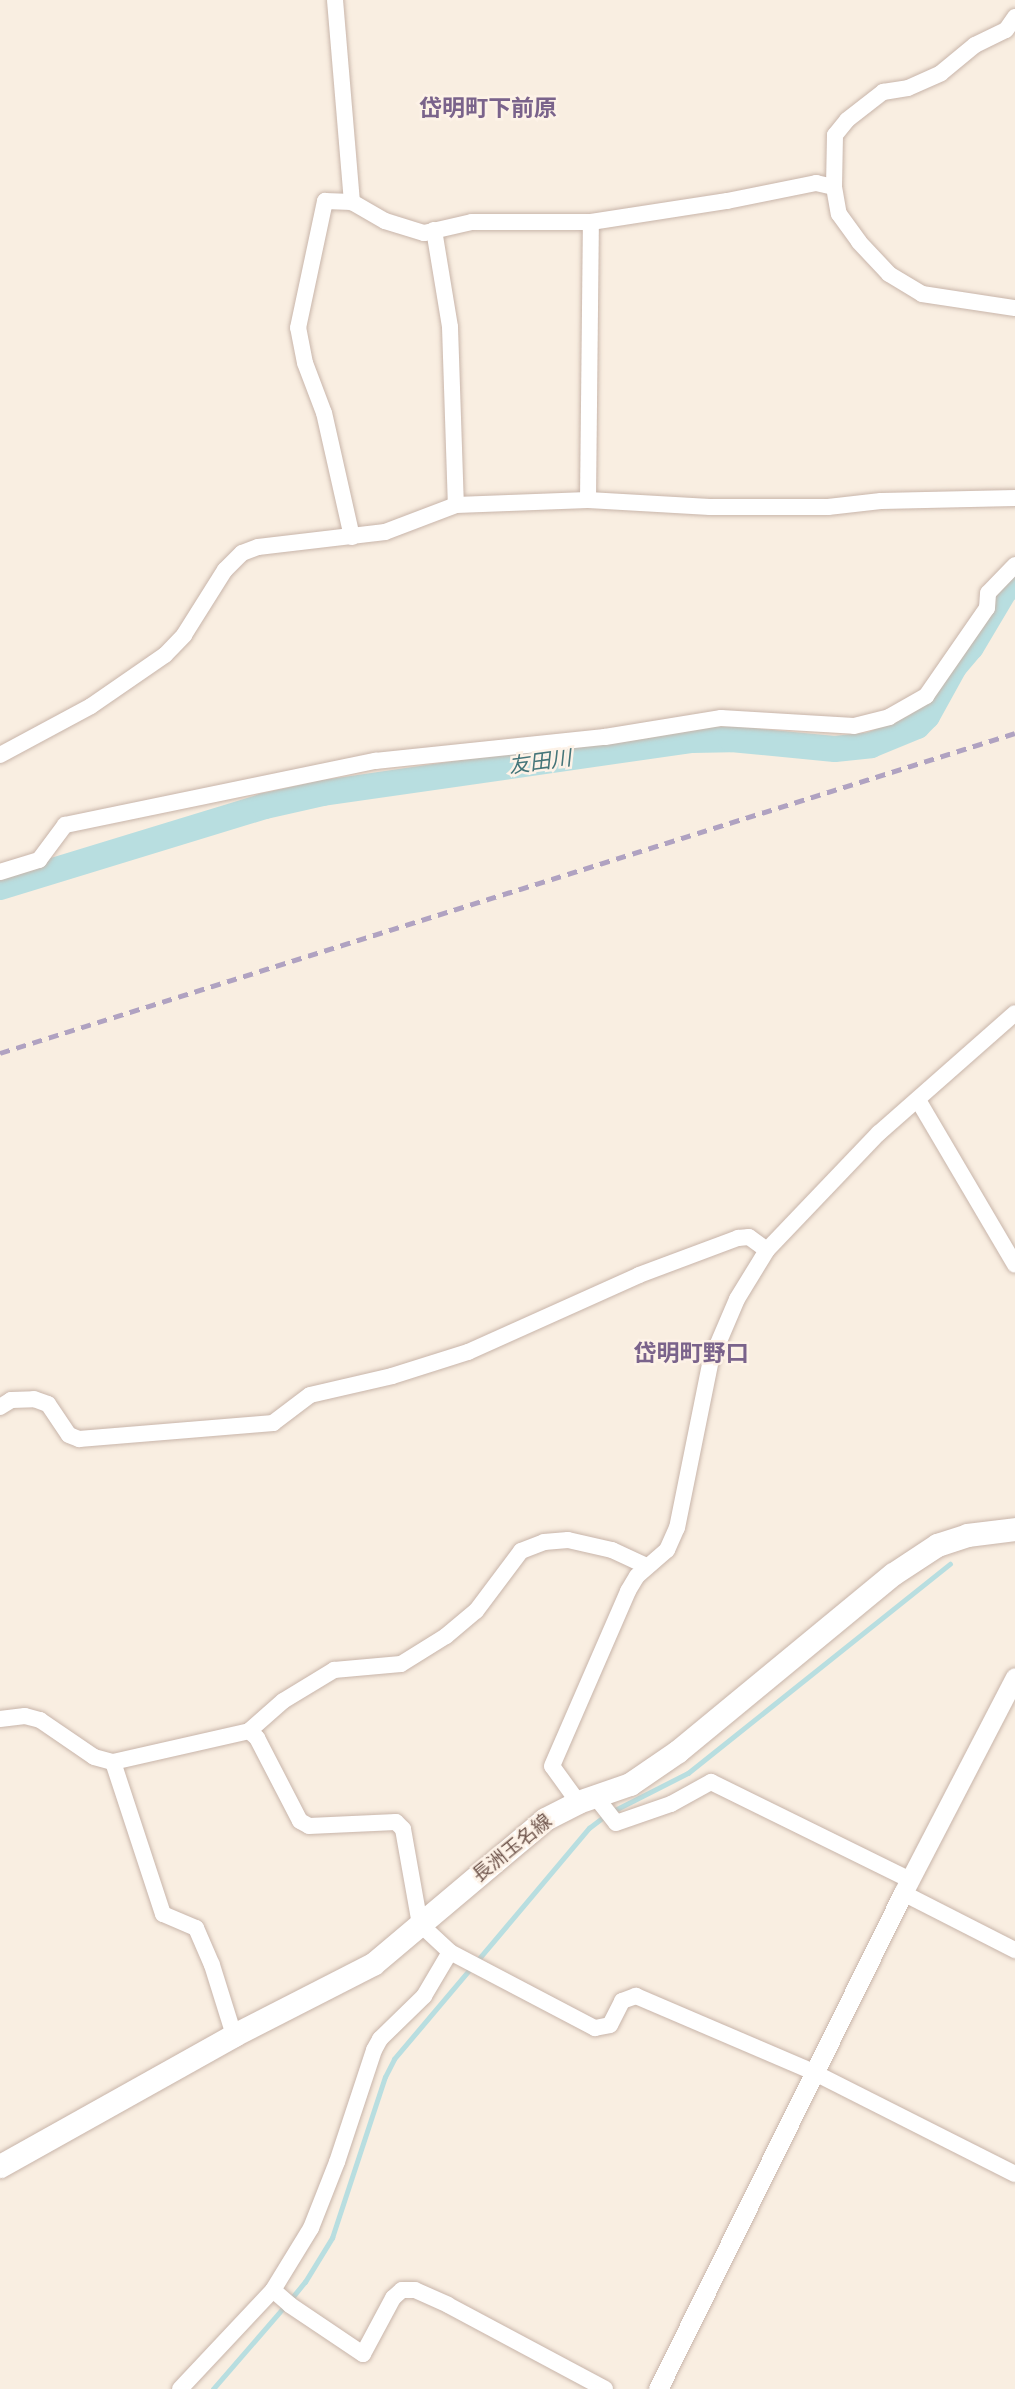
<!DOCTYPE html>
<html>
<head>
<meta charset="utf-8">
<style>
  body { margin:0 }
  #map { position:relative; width:1015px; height:2389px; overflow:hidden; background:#f9eee1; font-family:"PT Sans","Noto Sans JP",sans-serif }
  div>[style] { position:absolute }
  .stream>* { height:4.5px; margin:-2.25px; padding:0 2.25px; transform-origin:2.25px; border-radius:2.25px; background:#b8dee0 }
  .river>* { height:26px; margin:-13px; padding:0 13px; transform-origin:13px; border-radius:13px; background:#b8dee0 }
  .roads { filter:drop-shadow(0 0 2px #c8b5aa) drop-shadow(0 0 2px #c8b5aa) }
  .minor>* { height:16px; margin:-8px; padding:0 8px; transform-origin:8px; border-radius:8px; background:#fff }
  .tertiary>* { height:19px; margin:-9.5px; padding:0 9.5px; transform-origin:9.5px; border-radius:9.5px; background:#fff }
  .secondary>* { height:23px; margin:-11.5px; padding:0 11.5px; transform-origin:11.5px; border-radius:11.5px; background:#fff }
  .rail>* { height:4.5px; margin-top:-2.25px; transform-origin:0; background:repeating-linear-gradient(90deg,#b0a2c1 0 10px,transparent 0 17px) }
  span { translate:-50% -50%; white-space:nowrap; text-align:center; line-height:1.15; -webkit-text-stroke:5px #fdf2e7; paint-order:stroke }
  .street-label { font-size:19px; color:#6e544b }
  .water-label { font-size:21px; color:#447579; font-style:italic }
  .quarter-label { font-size:23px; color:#7a638b; font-weight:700 }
</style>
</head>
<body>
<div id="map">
  <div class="stream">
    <i style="left:613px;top:1811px;width:84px;rotate:-26.9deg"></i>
    <i style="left:688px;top:1773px;width:335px;rotate:-38.6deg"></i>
    <i style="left:477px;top:1961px;width:174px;rotate:-49.9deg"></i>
    <i style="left:589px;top:1828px;width:20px;rotate:-37deg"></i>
    <i style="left:291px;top:2299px;width:22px;rotate:-51deg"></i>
    <i style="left:305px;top:2282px;width:52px;rotate:-58.5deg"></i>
    <i style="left:332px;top:2238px;width:169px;rotate:-71.8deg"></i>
    <i style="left:385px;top:2077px;width:20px;rotate:-63deg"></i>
    <i style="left:394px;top:2059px;width:119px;rotate:-49.8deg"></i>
    <i style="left:213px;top:2389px;width:110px;rotate:-49.1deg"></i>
  </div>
  <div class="river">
    <i style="left:0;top:887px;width:277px;rotate:-17deg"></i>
    <i style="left:265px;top:806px;width:59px;rotate:-12.6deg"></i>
    <i style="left:323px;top:793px;width:373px;rotate:-8.2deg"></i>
    <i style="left:692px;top:740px;width:39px;rotate:-1deg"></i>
    <i style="left:731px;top:739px;width:104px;rotate:5.5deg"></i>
    <i style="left:835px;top:749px;width:36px;rotate:-6deg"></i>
    <i style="left:871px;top:745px;width:50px;rotate:-22.4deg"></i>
    <i style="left:917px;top:726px;width:14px;rotate:-45deg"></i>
    <i style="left:927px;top:716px;width:56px;rotate:-61.1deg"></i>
    <i style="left:954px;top:667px;width:26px;rotate:-50deg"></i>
    <i style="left:971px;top:647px;width:66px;rotate:-59.2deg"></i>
    <i style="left:1005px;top:590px;width:12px;rotate:-31deg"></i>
  </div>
  <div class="roads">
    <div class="minor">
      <i style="left:335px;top:0;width:203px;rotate:85.2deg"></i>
      <i style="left:834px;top:187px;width:52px;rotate:-88.9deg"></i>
      <i style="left:835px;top:135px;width:19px;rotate:-51deg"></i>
      <i style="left:847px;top:120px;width:46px;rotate:-37.9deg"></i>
      <i style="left:883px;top:92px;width:25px;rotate:-9deg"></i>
      <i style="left:908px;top:88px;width:36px;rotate:-24deg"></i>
      <i style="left:941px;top:73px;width:44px;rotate:-39.5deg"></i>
      <i style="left:975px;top:45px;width:34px;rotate:-26deg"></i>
      <i style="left:1006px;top:30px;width:16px;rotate:-55deg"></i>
      <i style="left:434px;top:230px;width:98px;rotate:80.6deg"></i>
      <i style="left:450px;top:327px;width:178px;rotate:88.1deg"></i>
      <i style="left:588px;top:500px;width:278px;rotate:-89.4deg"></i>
      <i style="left:352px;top:537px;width:127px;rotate:-102.7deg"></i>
      <i style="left:324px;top:413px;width:53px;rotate:-110.8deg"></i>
      <i style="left:305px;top:363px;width:36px;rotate:-101deg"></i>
      <i style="left:298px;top:328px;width:130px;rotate:-78deg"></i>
      <i style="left:325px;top:201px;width:27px;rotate:2deg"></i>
      <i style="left:352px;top:202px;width:38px;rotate:30deg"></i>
      <i style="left:385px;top:221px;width:41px;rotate:17.1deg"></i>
      <i style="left:424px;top:233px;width:49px;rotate:-12.9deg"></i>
      <i style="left:472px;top:222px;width:119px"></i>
      <i style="left:591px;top:222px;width:138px;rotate:-8.8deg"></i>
      <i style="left:727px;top:201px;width:91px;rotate:-11.4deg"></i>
      <i style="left:816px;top:183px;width:18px;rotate:13deg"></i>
      <i style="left:834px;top:187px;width:27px;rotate:80deg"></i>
      <i style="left:839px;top:214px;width:34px;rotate:54deg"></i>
      <i style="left:859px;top:242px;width:44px;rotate:46.8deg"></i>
      <i style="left:889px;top:274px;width:39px;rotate:31deg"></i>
      <i style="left:922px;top:294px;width:94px;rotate:8.6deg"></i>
      <i style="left:0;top:755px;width:103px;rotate:-28.3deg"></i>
      <i style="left:91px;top:706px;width:90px;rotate:-34.6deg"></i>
      <i style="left:165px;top:655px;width:28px;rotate:-46deg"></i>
      <i style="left:184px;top:635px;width:77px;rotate:-57.8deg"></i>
      <i style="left:225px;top:570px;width:24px;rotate:-45deg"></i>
      <i style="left:242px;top:553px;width:17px;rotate:-21deg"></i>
      <i style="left:258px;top:547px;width:128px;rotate:-6.7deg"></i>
      <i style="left:385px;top:532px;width:76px;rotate:-20.8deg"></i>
      <i style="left:456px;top:505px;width:132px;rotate:-2.2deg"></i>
      <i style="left:588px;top:500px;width:122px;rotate:3.3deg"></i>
      <i style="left:710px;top:507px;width:118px"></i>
      <i style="left:828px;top:507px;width:53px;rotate:-6.5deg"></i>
      <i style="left:881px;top:501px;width:134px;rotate:-1.3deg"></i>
      <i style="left:0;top:872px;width:41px;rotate:-17.1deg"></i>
      <i style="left:39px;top:860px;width:44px;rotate:-53.4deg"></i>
      <i style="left:65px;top:825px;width:317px;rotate:-11.7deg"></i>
      <i style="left:375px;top:761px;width:231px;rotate:-6deg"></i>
      <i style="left:605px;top:737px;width:118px;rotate:-9.3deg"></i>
      <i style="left:721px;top:718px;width:133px;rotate:3.4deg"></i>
      <i style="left:854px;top:726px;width:36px;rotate:-14deg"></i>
      <i style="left:889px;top:717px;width:43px;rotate:-29.6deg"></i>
      <i style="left:926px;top:696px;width:107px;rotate:-55.3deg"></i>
      <i style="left:987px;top:608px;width:15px;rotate:-86deg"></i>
      <i style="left:988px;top:593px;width:39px;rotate:-46deg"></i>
      <i style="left:918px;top:1100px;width:191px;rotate:59.5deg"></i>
      <i style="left:0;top:1407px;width:13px;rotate:-32deg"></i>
      <i style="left:11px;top:1400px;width:23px;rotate:-2deg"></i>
      <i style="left:34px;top:1399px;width:15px;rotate:20deg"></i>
      <i style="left:48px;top:1404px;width:37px;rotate:56deg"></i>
      <i style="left:69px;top:1435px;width:11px;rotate:22deg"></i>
      <i style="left:79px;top:1439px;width:195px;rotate:-4.7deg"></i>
      <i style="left:273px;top:1423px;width:46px;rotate:-37.1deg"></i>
      <i style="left:310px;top:1395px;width:84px;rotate:-13deg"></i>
      <i style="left:392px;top:1376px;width:80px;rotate:-17.5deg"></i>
      <i style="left:468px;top:1352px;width:188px;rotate:-24.2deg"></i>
      <i style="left:639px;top:1275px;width:106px;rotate:-20.5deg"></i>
      <i style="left:738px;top:1238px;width:11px;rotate:-5deg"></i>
      <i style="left:749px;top:1237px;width:22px;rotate:36deg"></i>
      <i style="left:0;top:1719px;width:25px;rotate:-7deg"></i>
      <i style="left:25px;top:1716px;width:16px;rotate:15deg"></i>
      <i style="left:40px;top:1720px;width:65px;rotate:34.4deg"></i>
      <i style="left:94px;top:1757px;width:20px;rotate:15deg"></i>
      <i style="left:113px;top:1762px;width:139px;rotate:-12.8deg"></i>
      <i style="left:249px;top:1731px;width:45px;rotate:-41.4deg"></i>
      <i style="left:283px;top:1701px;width:60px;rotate:-31.3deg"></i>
      <i style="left:334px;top:1670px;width:67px;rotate:-5.1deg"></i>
      <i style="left:401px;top:1664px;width:53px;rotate:-31.9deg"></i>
      <i style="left:446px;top:1636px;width:39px;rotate:-40deg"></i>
      <i style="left:476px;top:1611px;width:75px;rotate:-53.1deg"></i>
      <i style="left:521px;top:1551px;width:25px;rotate:-21deg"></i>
      <i style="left:544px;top:1542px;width:24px;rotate:-5deg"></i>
      <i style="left:568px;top:1540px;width:45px;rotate:12.8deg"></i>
      <i style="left:612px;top:1550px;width:38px;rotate:25deg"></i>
      <i style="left:249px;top:1731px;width:11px;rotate:41deg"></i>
      <i style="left:257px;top:1738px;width:93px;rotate:62.6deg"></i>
      <i style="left:300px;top:1821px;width:10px;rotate:29deg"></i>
      <i style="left:309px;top:1826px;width:87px;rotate:-2.6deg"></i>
      <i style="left:396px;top:1822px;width:10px;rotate:45deg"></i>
      <i style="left:403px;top:1829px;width:97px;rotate:79.9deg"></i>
      <i style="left:420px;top:1924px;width:41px;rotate:43deg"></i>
      <i style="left:450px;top:1952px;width:164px;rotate:27.7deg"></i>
      <i style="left:595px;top:2028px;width:15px;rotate:-11deg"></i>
      <i style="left:610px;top:2025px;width:27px;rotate:-63deg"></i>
      <i style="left:622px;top:2001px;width:15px;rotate:-20deg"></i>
      <i style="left:636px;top:1996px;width:193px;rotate:23.2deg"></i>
      <i style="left:813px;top:2072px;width:226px;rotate:26.8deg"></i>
      <i style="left:113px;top:1762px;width:160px;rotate:71.8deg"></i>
      <i style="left:163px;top:1914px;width:36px;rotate:23deg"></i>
      <i style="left:196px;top:1928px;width:40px;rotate:66.6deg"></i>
      <i style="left:212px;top:1965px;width:73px;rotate:72.6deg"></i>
      <i style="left:595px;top:1796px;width:34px;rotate:52deg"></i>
      <i style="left:616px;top:1823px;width:58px;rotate:-19.1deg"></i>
      <i style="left:671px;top:1804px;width:46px;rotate:-28.8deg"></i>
      <i style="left:711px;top:1782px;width:222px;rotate:26.2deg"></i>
      <i style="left:578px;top:1802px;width:44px;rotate:-125.8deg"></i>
      <i style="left:552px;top:1766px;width:191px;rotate:-66.5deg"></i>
      <i style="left:628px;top:1591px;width:17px;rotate:-59deg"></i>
      <i style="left:637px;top:1576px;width:40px;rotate:-41deg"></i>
      <i style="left:667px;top:1550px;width:24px;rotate:-66deg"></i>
      <i style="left:677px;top:1528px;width:171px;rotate:-78.6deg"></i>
      <i style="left:711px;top:1360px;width:66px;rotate:-66.9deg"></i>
      <i style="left:737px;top:1299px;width:57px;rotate:-58.5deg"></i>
      <i style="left:767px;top:1250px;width:162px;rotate:-46.3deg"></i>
      <i style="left:879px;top:1133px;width:181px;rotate:-41.4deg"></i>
      <i style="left:903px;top:1893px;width:126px;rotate:27deg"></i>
      <i style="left:273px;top:2290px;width:23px;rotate:41deg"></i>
      <i style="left:290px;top:2305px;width:88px;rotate:33.9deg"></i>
      <i style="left:363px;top:2354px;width:64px;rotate:-61.8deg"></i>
      <i style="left:393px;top:2298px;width:12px;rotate:-42deg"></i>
      <i style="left:402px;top:2290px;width:13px"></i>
      <i style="left:415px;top:2290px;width:36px;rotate:24deg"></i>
      <i style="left:448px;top:2305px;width:178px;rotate:28.1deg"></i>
      <i style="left:180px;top:2389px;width:136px;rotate:-46.8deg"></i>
      <i style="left:273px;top:2290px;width:73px;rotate:-58.5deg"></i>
      <i style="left:311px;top:2228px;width:71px;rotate:-68.5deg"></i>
      <i style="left:337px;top:2162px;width:118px;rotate:-71.7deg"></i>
      <i style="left:374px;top:2050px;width:13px;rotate:-61deg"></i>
      <i style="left:380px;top:2039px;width:62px;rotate:-44.3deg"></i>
      <i style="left:424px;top:1996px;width:51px;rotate:-59.4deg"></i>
    </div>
    <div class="tertiary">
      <i style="left:658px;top:2389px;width:553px;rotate:-63.71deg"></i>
      <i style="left:903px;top:1893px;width:243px;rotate:-62.6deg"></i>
    </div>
    <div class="secondary">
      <i style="left:0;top:2166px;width:268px;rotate:-29.2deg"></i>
      <i style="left:234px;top:2035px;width:156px;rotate:-27.1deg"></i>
      <i style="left:373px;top:1964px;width:225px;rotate:-40.1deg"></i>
      <i style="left:545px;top:1819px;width:37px;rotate:-27deg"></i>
      <i style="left:578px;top:1802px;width:55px;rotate:-19.1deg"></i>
      <i style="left:630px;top:1784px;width:58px;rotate:-34.5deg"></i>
      <i style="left:678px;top:1751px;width:278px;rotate:-39.5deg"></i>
      <i style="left:893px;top:1574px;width:53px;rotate:-33.4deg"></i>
      <i style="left:937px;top:1545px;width:32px;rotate:-18deg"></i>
      <i style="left:967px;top:1535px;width:48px;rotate:-7.1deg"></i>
    </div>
  </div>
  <div class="rail">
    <i style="left:0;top:1053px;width:1064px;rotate:-17.5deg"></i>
  </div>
  <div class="street-label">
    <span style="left:512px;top:1848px;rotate:-39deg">長洲玉名線</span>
  </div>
  <div class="water-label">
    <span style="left:540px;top:762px;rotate:-8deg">友田川</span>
  </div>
  <div class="quarter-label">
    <span style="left:488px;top:108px">岱明町下前原</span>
    <span style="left:691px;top:1353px">岱明町野口</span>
  </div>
</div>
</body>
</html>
